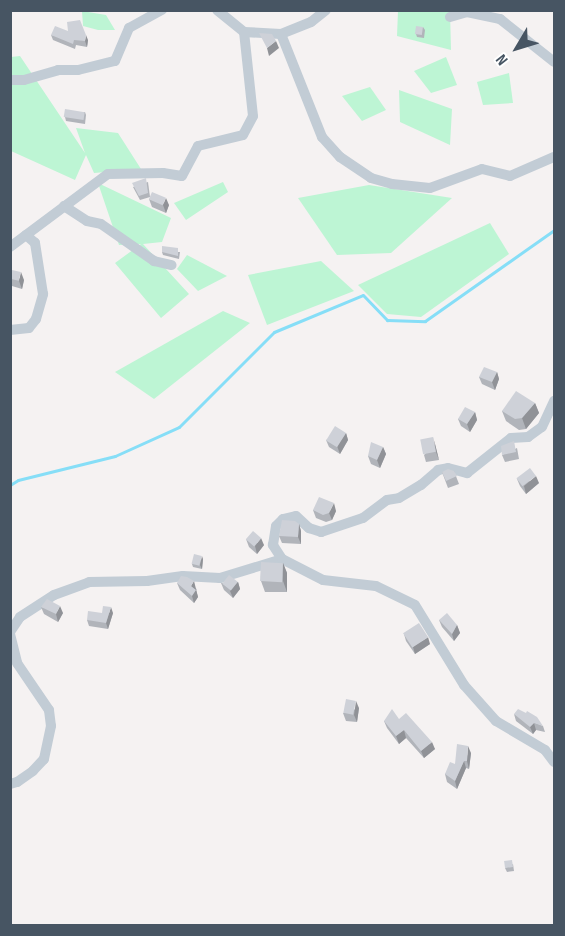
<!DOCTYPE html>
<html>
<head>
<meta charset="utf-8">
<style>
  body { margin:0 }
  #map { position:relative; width:565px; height:936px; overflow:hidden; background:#f5f2f2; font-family:"Sofia Sans Condensed",sans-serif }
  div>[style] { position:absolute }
  .green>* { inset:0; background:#bdf5d4 }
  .stream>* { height:3px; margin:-1.5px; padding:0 1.5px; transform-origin:1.5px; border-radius:1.5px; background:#86def7 }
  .minor>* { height:10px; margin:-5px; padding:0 5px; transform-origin:5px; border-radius:5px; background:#c2ccd5 }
  .wall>* { inset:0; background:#b1b4ba }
  .shaded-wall>* { inset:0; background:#909297 }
  .building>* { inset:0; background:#ced1d8; transform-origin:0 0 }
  span { translate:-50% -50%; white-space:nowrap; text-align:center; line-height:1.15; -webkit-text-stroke:5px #fff; paint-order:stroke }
  .frame { position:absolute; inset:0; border:12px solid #475563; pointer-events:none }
  .north { position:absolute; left:487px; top:18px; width:60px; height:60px; -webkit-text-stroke:4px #fff; paint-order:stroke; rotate:232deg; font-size:16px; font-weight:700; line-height:24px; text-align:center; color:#475563 }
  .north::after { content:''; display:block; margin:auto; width:21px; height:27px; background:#475563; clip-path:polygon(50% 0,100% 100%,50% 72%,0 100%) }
</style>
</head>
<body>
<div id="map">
  <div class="green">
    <i style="clip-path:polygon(82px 11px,106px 15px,115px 30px,98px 30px,83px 26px)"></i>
    <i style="clip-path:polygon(398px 11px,450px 11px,451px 50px,397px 36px)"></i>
    <i style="clip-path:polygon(20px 56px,85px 153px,76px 128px,118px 133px,141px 169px,94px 173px,86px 155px,75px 180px,11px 151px,11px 57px)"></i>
    <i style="clip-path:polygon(446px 57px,457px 85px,431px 93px,414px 71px)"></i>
    <i style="clip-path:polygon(509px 73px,513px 103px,483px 105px,477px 82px)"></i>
    <i style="clip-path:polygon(370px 87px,386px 110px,362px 121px,342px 96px)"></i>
    <i style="clip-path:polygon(399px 90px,452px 109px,450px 145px,400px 122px)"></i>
    <i style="clip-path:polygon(223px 182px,228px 192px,186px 220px,174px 203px)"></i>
    <i style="clip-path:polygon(98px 183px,171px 218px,162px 242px,143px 244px,189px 294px,161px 318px,115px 263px,141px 244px,119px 245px)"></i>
    <i style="clip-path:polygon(369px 185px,452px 198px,391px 253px,337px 255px,298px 198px)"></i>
    <i style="clip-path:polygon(490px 223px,509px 254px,421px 317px,387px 314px,358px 285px)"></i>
    <i style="clip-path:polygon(187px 255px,227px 276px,198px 291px,177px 269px)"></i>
    <i style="clip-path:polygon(321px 261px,354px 291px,267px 325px,248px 275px)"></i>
    <i style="clip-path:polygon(223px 311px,250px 323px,154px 399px,115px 372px)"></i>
  </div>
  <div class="stream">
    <i style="left:10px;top:485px;width:9px;rotate:-32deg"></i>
    <i style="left:18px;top:480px;width:100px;rotate:-13.9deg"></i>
    <i style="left:115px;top:456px;width:70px;rotate:-24.4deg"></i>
    <i style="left:179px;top:427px;width:134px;rotate:-45deg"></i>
    <i style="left:274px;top:332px;width:96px;rotate:-22.6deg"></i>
    <i style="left:363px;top:295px;width:35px;rotate:46deg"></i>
    <i style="left:387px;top:320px;width:38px;rotate:2deg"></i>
    <i style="left:425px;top:321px;width:158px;rotate:-35.2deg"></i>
  </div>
  <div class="minor">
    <i style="left:217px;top:10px;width:35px;rotate:39deg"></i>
    <i style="left:244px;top:32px;width:37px;rotate:3deg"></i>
    <i style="left:326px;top:10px;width:19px;rotate:141deg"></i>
    <i style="left:311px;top:22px;width:32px;rotate:158deg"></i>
    <i style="left:281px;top:34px;width:111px;rotate:68.3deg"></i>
    <i style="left:322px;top:137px;width:27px;rotate:48deg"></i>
    <i style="left:340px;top:157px;width:37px;rotate:34deg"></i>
    <i style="left:371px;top:178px;width:22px;rotate:16deg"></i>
    <i style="left:392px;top:184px;width:38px;rotate:6deg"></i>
    <i style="left:430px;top:188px;width:55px;rotate:-20.1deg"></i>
    <i style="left:482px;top:169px;width:29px;rotate:14deg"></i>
    <i style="left:510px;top:176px;width:48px;rotate:-23.4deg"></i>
    <i style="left:450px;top:17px;width:18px;rotate:-16deg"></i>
    <i style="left:467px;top:12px;width:34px;rotate:12deg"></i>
    <i style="left:500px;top:19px;width:69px;rotate:38.5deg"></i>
    <i style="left:10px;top:80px;width:14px"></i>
    <i style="left:24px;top:80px;width:35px;rotate:-16deg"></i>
    <i style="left:58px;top:70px;width:20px"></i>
    <i style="left:78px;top:70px;width:38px;rotate:-14deg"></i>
    <i style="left:115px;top:61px;width:36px;rotate:-67deg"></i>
    <i style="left:129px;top:28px;width:38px;rotate:-29deg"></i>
    <i style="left:64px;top:206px;width:27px;rotate:33deg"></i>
    <i style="left:87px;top:221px;width:14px;rotate:12deg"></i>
    <i style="left:101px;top:224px;width:65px;rotate:34.9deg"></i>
    <i style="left:154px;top:261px;width:18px;rotate:13deg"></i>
    <i style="left:10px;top:247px;width:122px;rotate:-36.7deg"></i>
    <i style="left:108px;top:174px;width:55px;rotate:-1deg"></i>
    <i style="left:163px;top:173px;width:19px;rotate:9deg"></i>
    <i style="left:182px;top:176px;width:34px;rotate:-62deg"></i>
    <i style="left:198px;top:146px;width:46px;rotate:-13.7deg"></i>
    <i style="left:243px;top:135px;width:21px;rotate:-62deg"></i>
    <i style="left:253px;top:116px;width:84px;rotate:-96.1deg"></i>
    <i style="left:10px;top:330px;width:19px;rotate:-6deg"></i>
    <i style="left:29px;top:328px;width:11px;rotate:-52deg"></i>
    <i style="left:36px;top:319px;width:26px;rotate:-74deg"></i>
    <i style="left:43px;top:294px;width:52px;rotate:-98.9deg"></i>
    <i style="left:35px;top:243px;width:12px;rotate:-138deg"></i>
    <i style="left:282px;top:559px;width:17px;rotate:-123deg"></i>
    <i style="left:273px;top:545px;width:19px;rotate:-81deg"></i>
    <i style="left:276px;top:526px;width:10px;rotate:-45deg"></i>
    <i style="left:283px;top:519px;width:13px;rotate:-13deg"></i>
    <i style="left:296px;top:516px;width:18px;rotate:43deg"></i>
    <i style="left:309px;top:528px;width:13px;rotate:18deg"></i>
    <i style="left:321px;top:532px;width:44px;rotate:-18.4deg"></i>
    <i style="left:363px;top:518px;width:30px;rotate:-37deg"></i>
    <i style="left:387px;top:500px;width:12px;rotate:-9deg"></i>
    <i style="left:399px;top:498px;width:26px;rotate:-31deg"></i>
    <i style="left:421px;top:485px;width:23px;rotate:-41deg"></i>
    <i style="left:438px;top:470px;width:10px;rotate:-11deg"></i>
    <i style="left:448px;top:468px;width:20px;rotate:15deg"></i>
    <i style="left:467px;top:473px;width:56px;rotate:-38.5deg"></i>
    <i style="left:511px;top:438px;width:17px;rotate:-3deg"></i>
    <i style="left:528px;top:437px;width:17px;rotate:-36deg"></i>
    <i style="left:542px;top:427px;width:29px;rotate:-65deg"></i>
    <i style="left:10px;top:632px;width:18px;rotate:-56deg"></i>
    <i style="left:20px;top:617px;width:40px;rotate:-32.9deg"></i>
    <i style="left:54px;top:595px;width:37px;rotate:-20deg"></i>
    <i style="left:89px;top:582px;width:58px;rotate:-1deg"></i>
    <i style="left:147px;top:581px;width:36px;rotate:-8deg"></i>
    <i style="left:183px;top:576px;width:37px;rotate:3deg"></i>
    <i style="left:220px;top:578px;width:65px;rotate:-17deg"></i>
    <i style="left:282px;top:559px;width:46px;rotate:27.1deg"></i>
    <i style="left:323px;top:580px;width:53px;rotate:6.5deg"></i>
    <i style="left:376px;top:586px;width:43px;rotate:26deg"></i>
    <i style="left:415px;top:605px;width:94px;rotate:58.5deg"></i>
    <i style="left:464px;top:685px;width:48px;rotate:48.4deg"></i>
    <i style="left:496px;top:721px;width:57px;rotate:30.6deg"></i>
    <i style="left:545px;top:750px;width:15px;rotate:53deg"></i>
    <i style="left:10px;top:634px;width:30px;rotate:76deg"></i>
    <i style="left:17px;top:663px;width:57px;rotate:55.8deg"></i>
    <i style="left:49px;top:710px;width:16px;rotate:83deg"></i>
    <i style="left:51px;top:726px;width:34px;rotate:102deg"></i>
    <i style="left:44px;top:759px;width:16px;rotate:133deg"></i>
    <i style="left:33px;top:771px;width:19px;rotate:145deg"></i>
    <i style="left:17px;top:782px;width:7px;rotate:164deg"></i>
  </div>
  <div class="wall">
    <i style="clip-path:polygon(423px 27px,425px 30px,424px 38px,417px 37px,416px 34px)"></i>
    <i style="clip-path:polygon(51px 35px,88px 40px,87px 47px,76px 45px,75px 49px,53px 40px)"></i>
    <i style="clip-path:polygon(85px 112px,86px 115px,85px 124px,66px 121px,65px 117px)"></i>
    <i style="clip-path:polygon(148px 182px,150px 197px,140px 200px,133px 187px)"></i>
    <i style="clip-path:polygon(149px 199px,169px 205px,166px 213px,152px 207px)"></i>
    <i style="clip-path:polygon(162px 252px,180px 252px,179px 259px,163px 255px)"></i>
    <i style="clip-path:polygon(10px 275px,24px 280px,22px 289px,12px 286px,10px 281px)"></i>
    <i style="clip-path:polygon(497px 372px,499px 379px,495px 390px,482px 384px,479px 377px)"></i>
    <i style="clip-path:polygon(535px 403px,539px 413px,526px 429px,519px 430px,506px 421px,502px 411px)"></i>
    <i style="clip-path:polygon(475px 412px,477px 420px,470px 432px,461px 426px,458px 419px)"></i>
    <i style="clip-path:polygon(346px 433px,348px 440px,340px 454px,329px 447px,326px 440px)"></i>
    <i style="clip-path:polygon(435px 444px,439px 460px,426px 462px,424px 455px)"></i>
    <i style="clip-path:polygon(383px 447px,386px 454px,380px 468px,371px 464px,368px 456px)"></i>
    <i style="clip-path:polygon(517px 448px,519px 459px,505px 462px,502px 455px)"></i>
    <i style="clip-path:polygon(454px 471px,459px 484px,448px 488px,442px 472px)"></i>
    <i style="clip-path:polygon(517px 479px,539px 483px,526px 494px,520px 486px)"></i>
    <i style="clip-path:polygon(313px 510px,336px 511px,332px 520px,326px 522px,316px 518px)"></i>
    <i style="clip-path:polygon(299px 524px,301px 531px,301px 544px,282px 543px,279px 536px)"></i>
    <i style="clip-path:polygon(246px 539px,264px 545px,257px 554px,249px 547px)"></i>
    <i style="clip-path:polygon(203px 559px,202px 569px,193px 567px,192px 564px)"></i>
    <i style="clip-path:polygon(283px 563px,287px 573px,287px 592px,265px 592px,261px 581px)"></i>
    <i style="clip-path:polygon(238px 582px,240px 589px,233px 598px,224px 590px,221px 583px)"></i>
    <i style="clip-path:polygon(177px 583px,197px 589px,196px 590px,198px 597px,194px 603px,180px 590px)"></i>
    <i style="clip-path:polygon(41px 607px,63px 613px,58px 622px,44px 614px)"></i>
    <i style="clip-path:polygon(102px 613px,113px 613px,108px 629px,89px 626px,87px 620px)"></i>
    <i style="clip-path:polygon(439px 620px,457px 625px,460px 633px,454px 641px,442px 627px)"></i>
    <i style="clip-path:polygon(404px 634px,430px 644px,415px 654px,406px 641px)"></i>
    <i style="clip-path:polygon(359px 708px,357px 722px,346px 721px,343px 713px)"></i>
    <i style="clip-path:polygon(514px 714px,543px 726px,545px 732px,536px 730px,533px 734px,516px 721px)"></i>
    <i style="clip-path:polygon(399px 719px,435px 749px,424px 758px,406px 738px,399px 744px,387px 728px,384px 721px)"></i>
    <i style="clip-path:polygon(471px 753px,469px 769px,466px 768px,457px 789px,447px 782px,445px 774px,455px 764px)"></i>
    <i style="clip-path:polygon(513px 864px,514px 871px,507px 872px,505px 868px)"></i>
  </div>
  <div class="shaded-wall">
    <i style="clip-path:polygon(86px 35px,88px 40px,87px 47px,85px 41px)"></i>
    <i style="clip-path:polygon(276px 41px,279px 48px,269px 56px,267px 48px)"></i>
    <i style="clip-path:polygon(166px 198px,169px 205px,166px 213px,163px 205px)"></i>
    <i style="clip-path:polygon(21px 272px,24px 280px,22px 289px,19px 281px)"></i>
    <i style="clip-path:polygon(497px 372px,499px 379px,495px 390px,492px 382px)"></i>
    <i style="clip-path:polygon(535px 403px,539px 413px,526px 429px,522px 418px)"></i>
    <i style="clip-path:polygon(475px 412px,477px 420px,470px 432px,467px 424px)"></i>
    <i style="clip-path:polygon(346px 433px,348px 440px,340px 454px,337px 446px)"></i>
    <i style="clip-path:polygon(433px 437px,435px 444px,439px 460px,436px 452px)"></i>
    <i style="clip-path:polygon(383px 447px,386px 454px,380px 468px,377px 460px)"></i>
    <i style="clip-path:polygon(536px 476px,539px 483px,526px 494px,524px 486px)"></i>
    <i style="clip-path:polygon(334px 503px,336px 511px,332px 520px,329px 513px)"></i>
    <i style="clip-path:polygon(299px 524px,301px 531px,301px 544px,298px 537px)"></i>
    <i style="clip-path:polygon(261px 538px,264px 545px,257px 554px,255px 546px)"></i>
    <i style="clip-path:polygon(202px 556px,203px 559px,202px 569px,200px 565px)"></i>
    <i style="clip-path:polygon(283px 563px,287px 573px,287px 592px,283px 581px)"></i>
    <i style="clip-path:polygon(194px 581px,198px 597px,194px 603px,192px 596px,191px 586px)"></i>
    <i style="clip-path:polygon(238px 582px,240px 589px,233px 598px,230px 591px)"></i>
    <i style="clip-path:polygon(60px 606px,63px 613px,58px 622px,56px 614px)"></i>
    <i style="clip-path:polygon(111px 607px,113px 613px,108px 629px,106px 623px)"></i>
    <i style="clip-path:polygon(457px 625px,460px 633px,454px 641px,452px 634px)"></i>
    <i style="clip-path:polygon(428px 637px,430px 644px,415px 654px,413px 647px)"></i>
    <i style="clip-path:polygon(356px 701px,359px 708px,357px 722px,354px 715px)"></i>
    <i style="clip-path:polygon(534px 723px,536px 730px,533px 734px,530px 727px)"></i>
    <i style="clip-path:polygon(404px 730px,406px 738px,399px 744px,396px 736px)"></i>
    <i style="clip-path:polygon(432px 742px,435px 749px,424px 758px,421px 751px)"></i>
    <i style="clip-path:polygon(468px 746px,471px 753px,469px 769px,467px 761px)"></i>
    <i style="clip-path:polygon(464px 761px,466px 768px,457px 789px,455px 781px)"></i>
  </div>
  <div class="building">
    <i style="clip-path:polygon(80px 20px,86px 35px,85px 41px,74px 40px,73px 44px,51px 35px,55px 26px,68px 31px,67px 22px)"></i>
    <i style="left:416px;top:26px;width:7px;height:8px;rotate:8deg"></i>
    <i style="clip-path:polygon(259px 33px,272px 34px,276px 41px,267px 48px)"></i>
    <i style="left:65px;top:109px;width:20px;height:8px;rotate:9deg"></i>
    <i style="clip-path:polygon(146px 178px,148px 193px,139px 196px,132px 183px)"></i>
    <i style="left:152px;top:192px;width:15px;height:8px;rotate:23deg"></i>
    <i style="clip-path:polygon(162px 246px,178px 248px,178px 256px,162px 252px)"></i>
    <i style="left:12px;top:270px;width:9px;height:9px;rotate:13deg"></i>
    <i style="clip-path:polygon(484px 367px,497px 372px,492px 382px,479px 377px)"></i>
    <i style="clip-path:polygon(516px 391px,535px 403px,522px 418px,515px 419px,502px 411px)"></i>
    <i style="clip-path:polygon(465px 407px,475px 412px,467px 424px,458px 419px)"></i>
    <i style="left:335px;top:426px;width:13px;height:17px;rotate:32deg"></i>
    <i style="left:433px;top:437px;width:15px;height:13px;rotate:79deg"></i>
    <i style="clip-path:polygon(514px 441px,516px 452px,502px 455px,501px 446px)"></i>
    <i style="clip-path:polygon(371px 442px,383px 447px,377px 460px,368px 456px)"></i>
    <i style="left:530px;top:468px;width:10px;height:17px;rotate:53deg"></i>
    <i style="clip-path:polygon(448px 469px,454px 471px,457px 476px,446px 481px,442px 472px)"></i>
    <i style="clip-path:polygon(319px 497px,334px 503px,329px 513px,323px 515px,313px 510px)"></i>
    <i style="clip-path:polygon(282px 520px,295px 521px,299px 524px,298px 537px,279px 536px)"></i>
    <i style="left:253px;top:531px;width:11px;height:11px;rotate:41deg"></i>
    <i style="left:194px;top:554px;width:8px;height:10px;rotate:14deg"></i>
    <i style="left:261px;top:562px;width:22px;height:19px;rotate:3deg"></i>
    <i style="left:229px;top:575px;width:11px;height:11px;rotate:38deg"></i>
    <i style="clip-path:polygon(181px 576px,187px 577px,194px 581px,191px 586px,196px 590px,192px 596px,177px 583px)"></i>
    <i style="clip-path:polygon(47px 599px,60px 606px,56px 614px,41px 607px)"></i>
    <i style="clip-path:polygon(103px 606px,111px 607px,106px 623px,87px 620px,88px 611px,102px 613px)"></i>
    <i style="clip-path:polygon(447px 613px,457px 625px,452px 634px,439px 620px)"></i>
    <i style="left:419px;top:623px;width:17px;height:19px;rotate:57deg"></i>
    <i style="left:346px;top:699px;width:10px;height:14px;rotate:11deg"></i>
    <i style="clip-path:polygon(392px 709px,399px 719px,406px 713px,432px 742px,421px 751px,404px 730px,396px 736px,384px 721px)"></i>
    <i style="clip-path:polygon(518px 709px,526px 713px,527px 711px,537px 717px,543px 726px,534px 723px,530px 727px,514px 714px)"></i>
    <i style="clip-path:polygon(457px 744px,468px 746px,467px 761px,464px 761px,455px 781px,445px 774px,450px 762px,455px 764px)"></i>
    <i style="left:512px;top:860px;width:7px;height:8px;rotate:82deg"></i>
  </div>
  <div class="frame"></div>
  <div class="north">N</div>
</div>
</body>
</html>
